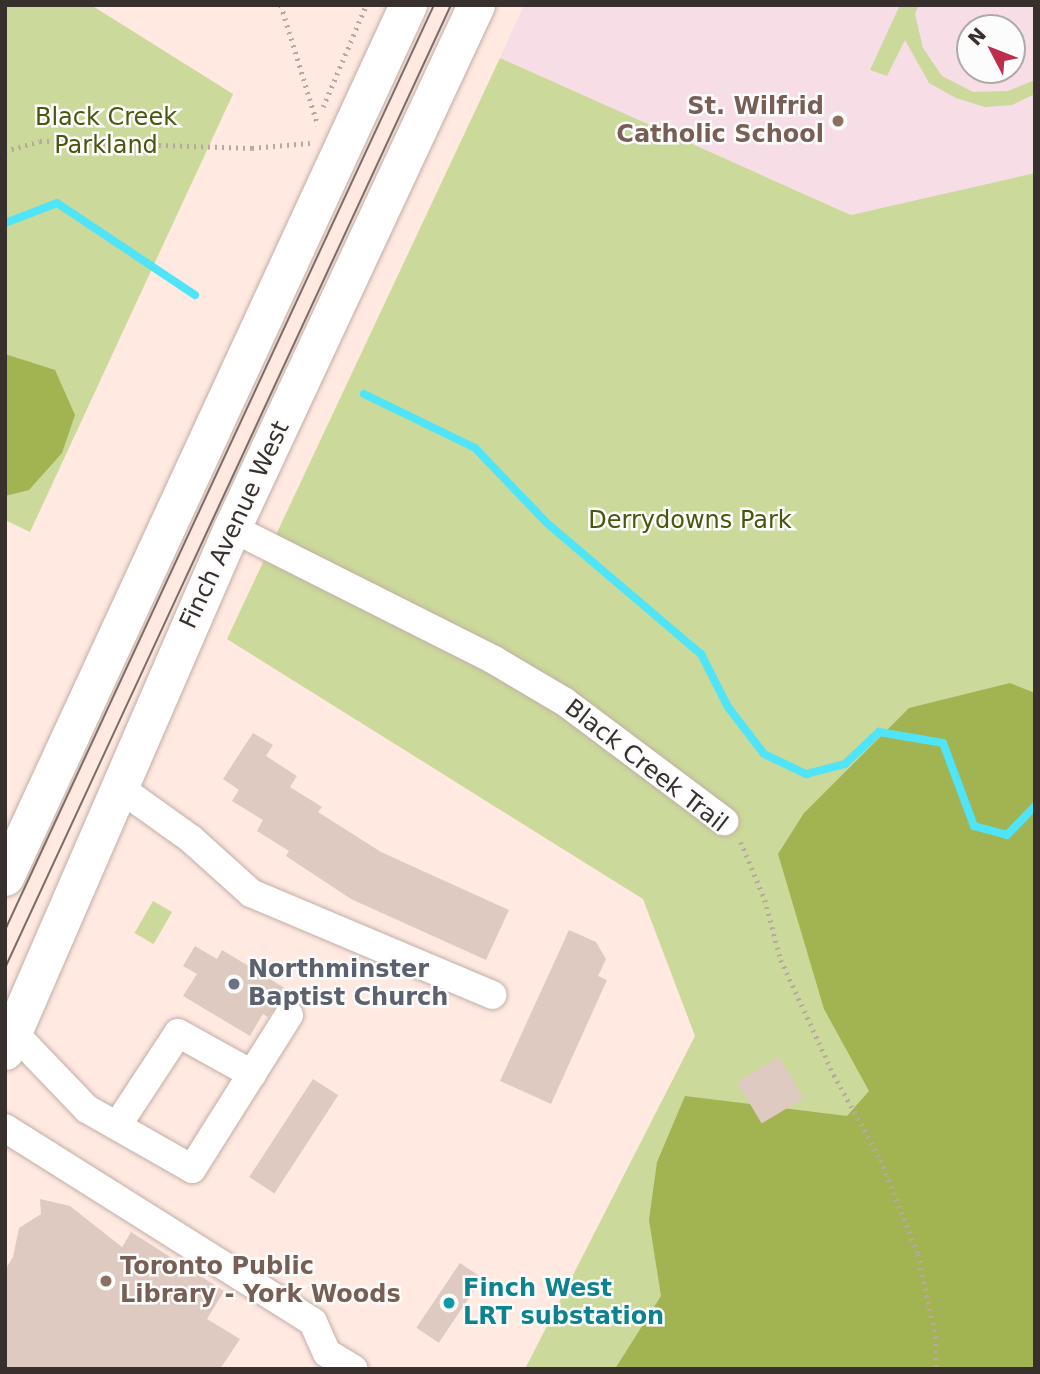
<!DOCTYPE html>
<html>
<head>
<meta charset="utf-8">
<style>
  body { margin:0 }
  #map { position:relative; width:1040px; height:1374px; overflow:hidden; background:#ffe9e1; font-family:"DejaVu Sans",sans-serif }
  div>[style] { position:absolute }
  .education>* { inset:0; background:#f6dde6 }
  .green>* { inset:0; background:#cbd99a; transform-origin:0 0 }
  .forest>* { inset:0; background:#a2b452 }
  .stream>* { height:8px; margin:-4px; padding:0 4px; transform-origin:4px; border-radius:4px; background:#50e4f9 }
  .building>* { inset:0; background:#dfcac2; transform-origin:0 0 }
  .path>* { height:4.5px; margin-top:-2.25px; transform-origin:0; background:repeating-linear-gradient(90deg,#b9a8a2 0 2px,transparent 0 7px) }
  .roads { filter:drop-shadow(0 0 2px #c2aea6) drop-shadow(0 0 2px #c2aea6) }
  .minor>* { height:28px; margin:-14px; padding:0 14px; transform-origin:14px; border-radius:14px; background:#fff }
  .major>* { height:37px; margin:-18.5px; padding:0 18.5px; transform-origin:18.5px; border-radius:18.5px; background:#fff }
  .tram>* { height:2px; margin:-1px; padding:0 1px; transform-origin:1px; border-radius:1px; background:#7b6e69 }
  .dots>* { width:19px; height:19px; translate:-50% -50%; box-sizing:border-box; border:4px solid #fcfcfc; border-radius:50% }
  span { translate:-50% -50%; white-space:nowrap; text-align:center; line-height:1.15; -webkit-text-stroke:5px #fcfcfc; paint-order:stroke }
  .education-label { font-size:24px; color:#785e54; font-weight:700 }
  .right { translate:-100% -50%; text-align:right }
  .left { translate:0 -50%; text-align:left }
  .park-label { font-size:24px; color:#4b550c }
  .street-label { font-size:24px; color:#38302d }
  .worship-label { font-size:24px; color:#5b616d; font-weight:700 }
  .culture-label { font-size:24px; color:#0d838f; font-weight:700 }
  .frame { position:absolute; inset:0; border:7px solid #38302d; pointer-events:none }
  .north { position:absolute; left:956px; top:14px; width:70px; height:70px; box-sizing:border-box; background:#fcfcfc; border:2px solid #aeaaa9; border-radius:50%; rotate:312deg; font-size:19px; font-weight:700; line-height:28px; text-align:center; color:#38302d }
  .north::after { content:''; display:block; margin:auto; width:24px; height:32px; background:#be2d4b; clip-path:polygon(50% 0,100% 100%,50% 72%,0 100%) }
</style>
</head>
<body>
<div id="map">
  <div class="education">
    <i style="clip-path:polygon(evenodd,524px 5px,1035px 5px,1035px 173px,852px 215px,500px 58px,524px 5px,970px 28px,1012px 28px,1012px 70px,970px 70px,970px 28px)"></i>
  </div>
  <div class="green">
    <i style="clip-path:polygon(5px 5px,91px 5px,233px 94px,30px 532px,5px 520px)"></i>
    <i style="clip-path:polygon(900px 5px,919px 5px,915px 14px,923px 48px,942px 76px,973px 92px,1008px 91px,1035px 80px,1035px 94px,1012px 105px,985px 107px,956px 98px,929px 83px,905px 40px,887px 76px,870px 70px)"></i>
    <i style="clip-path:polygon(500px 58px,851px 215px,1035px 173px,1035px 1369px,525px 1369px,695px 1036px,643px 899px,227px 639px)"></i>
    <i style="left:153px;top:901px;width:22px;height:37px;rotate:30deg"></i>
  </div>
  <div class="forest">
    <i style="clip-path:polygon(5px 354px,55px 370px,75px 415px,62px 453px,29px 490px,5px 496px)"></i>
    <i style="clip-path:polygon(1010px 683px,1035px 693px,1035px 1369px,615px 1369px,661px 1296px,649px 1220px,657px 1162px,685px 1096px,847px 1116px,869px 1091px,824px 1009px,778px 854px,804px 813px,909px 708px)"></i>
  </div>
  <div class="stream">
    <i style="left:5px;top:223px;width:56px;rotate:-21deg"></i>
    <i style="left:57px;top:203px;width:166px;rotate:33.7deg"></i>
    <i style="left:364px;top:394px;width:123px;rotate:25.9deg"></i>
    <i style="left:475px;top:448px;width:105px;rotate:46.2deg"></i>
    <i style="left:548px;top:524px;width:201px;rotate:40.4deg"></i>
    <i style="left:701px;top:654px;width:59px;rotate:63deg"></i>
    <i style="left:728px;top:707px;width:59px;rotate:52.5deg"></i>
    <i style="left:764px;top:754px;width:47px;rotate:25.5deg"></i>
    <i style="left:806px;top:774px;width:40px;rotate:-14.4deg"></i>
    <i style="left:845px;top:764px;width:47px;rotate:-43.3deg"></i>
    <i style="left:879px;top:732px;width:65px;rotate:9.8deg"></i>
    <i style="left:943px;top:743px;width:89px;rotate:69.5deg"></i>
    <i style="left:974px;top:826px;width:34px;rotate:15deg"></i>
    <i style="left:1007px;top:835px;width:40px;rotate:-46deg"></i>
  </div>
  <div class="building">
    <i style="clip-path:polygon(253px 733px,273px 745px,266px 756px,297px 776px,290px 787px,322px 807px,318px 812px,381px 852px,509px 910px,486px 960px,351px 899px,286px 856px,289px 851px,257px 831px,263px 820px,232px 801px,239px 790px,223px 779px)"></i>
    <i style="clip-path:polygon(569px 930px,596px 942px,606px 959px,598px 976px,607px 980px,551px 1104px,500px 1081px)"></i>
    <i style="clip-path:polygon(195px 946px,217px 959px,222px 950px,288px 990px,268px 1017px,263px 1014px,250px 1036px,183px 996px,197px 974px,183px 966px)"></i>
    <i style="left:779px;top:1057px;width:48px;height:49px;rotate:59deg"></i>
    <i style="left:313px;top:1079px;width:30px;height:117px;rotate:33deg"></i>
    <i style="clip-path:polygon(40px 1199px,70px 1206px,122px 1247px,131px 1232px,224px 1291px,207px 1319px,240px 1339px,220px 1369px,5px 1369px,5px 1270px,13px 1257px,19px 1228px,41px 1214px)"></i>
    <i style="left:460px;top:1263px;width:27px;height:78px;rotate:34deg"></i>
  </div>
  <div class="path">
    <i style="left:281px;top:5px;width:126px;rotate:72.9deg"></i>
    <i style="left:323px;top:107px;width:111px;rotate:-67.1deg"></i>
    <i style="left:5px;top:151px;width:36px;rotate:-16deg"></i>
    <i style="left:40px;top:141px;width:212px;rotate:1.9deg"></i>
    <i style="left:252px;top:148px;width:58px;rotate:-4.9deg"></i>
    <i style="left:741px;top:842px;width:63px;rotate:67.5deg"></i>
    <i style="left:765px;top:900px;width:62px;rotate:75.1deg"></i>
    <i style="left:781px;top:960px;width:127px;rotate:65.3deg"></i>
    <i style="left:834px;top:1075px;width:97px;rotate:61.1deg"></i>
    <i style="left:881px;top:1160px;width:101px;rotate:68.5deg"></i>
    <i style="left:918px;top:1254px;width:85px;rotate:77.8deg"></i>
    <i style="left:936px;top:1337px;width:32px;rotate:90deg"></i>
  </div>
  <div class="roads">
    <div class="minor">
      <i style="left:232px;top:528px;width:293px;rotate:26.7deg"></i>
      <i style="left:494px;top:660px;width:82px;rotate:30.6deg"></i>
      <i style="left:565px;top:702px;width:199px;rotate:36.8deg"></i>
      <i style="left:117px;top:786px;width:91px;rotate:35.6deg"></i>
      <i style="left:191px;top:839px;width:81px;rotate:42deg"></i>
      <i style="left:251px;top:893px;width:262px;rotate:22.9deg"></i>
      <i style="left:14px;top:1033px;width:105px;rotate:46.2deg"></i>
      <i style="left:87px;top:1109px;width:121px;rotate:29.7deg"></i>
      <i style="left:192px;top:1169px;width:182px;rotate:-57.8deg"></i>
      <i style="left:117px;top:1126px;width:111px;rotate:-56.7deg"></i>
      <i style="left:178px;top:1033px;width:85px;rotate:29deg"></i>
      <i style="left:5px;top:1128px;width:364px;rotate:32.2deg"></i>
      <i style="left:313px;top:1322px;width:34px;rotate:66deg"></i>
      <i style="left:327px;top:1353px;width:31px;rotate:31deg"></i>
    </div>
    <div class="major">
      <i style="left:5px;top:877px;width:961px;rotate:-65.2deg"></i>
      <i style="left:5px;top:1051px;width:570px;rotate:-66.54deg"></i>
      <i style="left:232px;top:528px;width:577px;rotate:-64.99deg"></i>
    </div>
  </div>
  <div class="tram">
    <i style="left:5px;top:930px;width:1020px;rotate:-65.12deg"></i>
    <i style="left:5px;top:968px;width:1061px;rotate:-65.15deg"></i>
  </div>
  <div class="dots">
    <i style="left:838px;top:121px;background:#8d6e63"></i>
    <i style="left:234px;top:984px;background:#6b7280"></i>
    <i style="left:106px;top:1281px;background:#8d6e63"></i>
    <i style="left:449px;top:1303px;background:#0f9aa8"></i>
  </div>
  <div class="education-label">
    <span class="right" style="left:824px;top:121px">St. Wilfrid<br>Catholic School</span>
    <span class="left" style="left:120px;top:1281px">Toronto Public<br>Library - York Woods</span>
  </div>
  <div class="park-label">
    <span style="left:106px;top:132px">Black Creek<br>Parkland</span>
    <span style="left:690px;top:521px">Derrydowns Park</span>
  </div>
  <div class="street-label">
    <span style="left:235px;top:525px;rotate:-65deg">Finch Avenue West</span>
    <span style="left:646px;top:766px;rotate:38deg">Black Creek Trail</span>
  </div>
  <div class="worship-label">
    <span class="left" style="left:248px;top:984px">Northminster<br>Baptist Church</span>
  </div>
  <div class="culture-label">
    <span class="left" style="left:463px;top:1303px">Finch West<br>LRT substation</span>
  </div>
  <div class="frame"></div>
  <div class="north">N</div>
</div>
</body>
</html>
